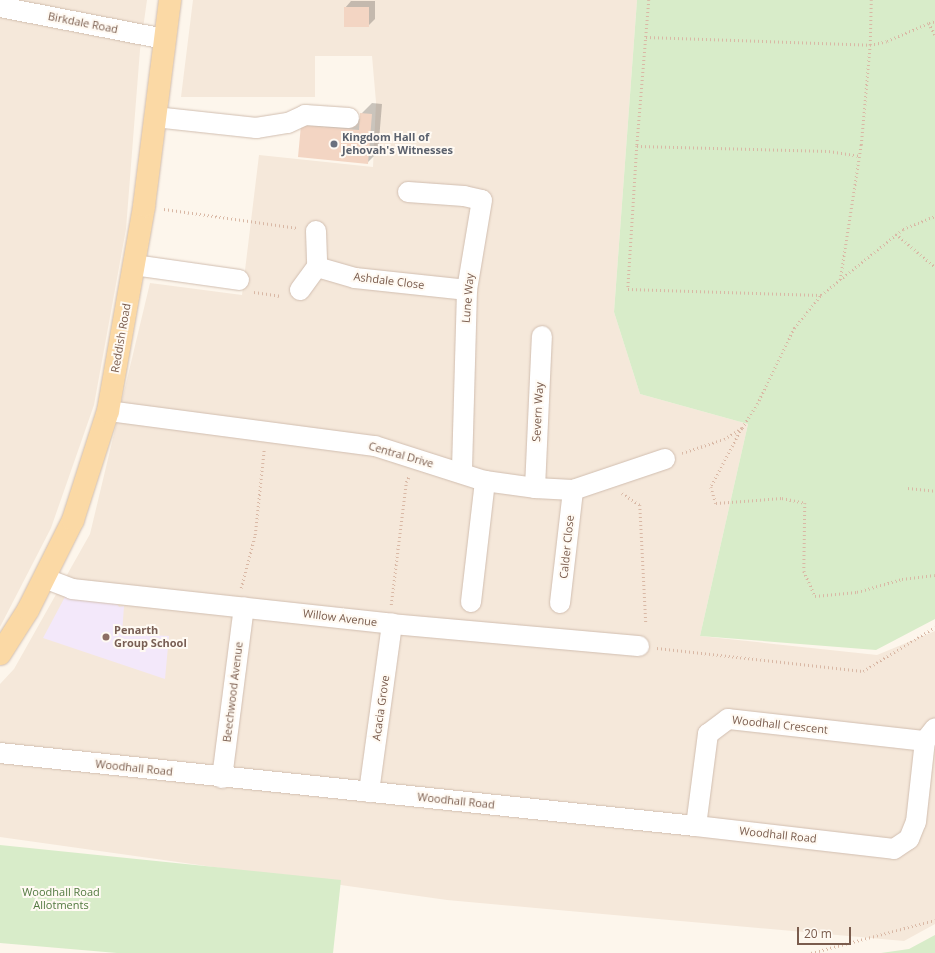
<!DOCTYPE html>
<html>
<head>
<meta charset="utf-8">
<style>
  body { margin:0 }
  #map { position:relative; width:935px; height:953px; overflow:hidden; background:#fdf6ec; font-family:"Open Sans",sans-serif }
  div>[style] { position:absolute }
  .residential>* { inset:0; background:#f5e8da }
  .education>* { inset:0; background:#f3e8fa }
  .green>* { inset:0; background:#d8ecc9 }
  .shadow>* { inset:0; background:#0003 }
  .building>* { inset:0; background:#f3d5c3; transform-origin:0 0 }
  .path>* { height:2.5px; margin-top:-1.25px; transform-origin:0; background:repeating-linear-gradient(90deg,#d9b8a5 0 1px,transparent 0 4px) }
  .roads { filter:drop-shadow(0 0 1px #d1beb0) drop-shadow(0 0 1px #d1beb0) }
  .minor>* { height:20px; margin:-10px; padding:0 10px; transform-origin:10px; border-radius:10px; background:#fff }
  .major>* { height:22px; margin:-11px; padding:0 11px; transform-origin:11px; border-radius:11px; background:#fbd9a5 }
  .dots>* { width:11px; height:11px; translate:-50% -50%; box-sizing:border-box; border:2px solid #fffaf3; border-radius:50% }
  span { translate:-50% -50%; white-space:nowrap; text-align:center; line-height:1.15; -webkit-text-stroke:4px #fffaf3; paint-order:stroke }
  .street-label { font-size:11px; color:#7a5c4d }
  .worship-label { font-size:11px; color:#5b616d; font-weight:700 }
  .left { translate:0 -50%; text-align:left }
  .education-label { font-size:11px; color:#785e54; font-weight:700 }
  .park-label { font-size:11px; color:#537a41 }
  .scale { position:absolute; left:797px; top:927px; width:54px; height:18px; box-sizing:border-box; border:2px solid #7a5c4d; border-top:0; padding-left:5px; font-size:12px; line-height:14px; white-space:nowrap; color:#7a5c4d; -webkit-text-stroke:3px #fffaf3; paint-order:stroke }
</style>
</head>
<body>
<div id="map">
  <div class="residential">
    <i style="clip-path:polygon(0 0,147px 0,140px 50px,126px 229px,94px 405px,51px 528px,0 627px)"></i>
    <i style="clip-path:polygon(193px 0,637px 0,614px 312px,640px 394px,748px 424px,700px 636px,877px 655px,935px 631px,935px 924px,904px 941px,447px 900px,0 837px,0 684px,14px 669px,90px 534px,150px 283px,242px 295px,259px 155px,373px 167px,376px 102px,372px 56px,315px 56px,315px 97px,181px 97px)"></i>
  </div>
  <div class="education">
    <i style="clip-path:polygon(66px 595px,114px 598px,119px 607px,124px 606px,122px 634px,169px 636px,165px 679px,43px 638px)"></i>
  </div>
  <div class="green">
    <i style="clip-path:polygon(637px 0,935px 0,935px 619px,876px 650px,700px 636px,748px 424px,640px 394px,614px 312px)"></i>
    <i style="clip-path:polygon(0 845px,341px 880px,333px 953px,117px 953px,0 943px)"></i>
    <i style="clip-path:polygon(935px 935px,935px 953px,881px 953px,909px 949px)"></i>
  </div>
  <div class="shadow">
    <i style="clip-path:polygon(351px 1px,375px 1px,375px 19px,368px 26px,345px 8px)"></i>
    <i style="clip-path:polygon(372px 103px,382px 104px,378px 152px,367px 163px,302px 125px,312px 115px,361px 119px,361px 114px)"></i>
  </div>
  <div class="building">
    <i style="left:344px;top:7px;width:25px;height:20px"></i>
    <i style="clip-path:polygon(360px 113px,372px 114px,368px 164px,298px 157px,301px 125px,359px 130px)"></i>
  </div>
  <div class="path">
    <i style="left:649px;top:0;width:146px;rotate:94.7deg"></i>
    <i style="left:637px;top:146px;width:192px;rotate:1.5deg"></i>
    <i style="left:829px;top:151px;width:30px;rotate:9deg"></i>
    <i style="left:929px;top:23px;width:6px;rotate:-18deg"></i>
    <i style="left:646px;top:37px;width:224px;rotate:2deg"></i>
    <i style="left:870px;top:45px;width:45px;rotate:-88.7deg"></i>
    <i style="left:637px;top:146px;width:143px;rotate:93.6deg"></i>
    <i style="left:628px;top:289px;width:193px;rotate:1.8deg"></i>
    <i style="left:164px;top:209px;width:135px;rotate:8.1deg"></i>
    <i style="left:896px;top:234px;width:51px;rotate:40.2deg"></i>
    <i style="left:840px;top:280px;width:137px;rotate:-81.2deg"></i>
    <i style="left:861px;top:145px;width:100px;rotate:-84.9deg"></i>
    <i style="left:870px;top:45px;width:17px;rotate:-13deg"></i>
    <i style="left:887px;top:41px;width:46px;rotate:-23.2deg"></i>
    <i style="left:929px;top:23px;width:13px;rotate:63deg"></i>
    <i style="left:254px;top:292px;width:28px;rotate:8deg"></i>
    <i style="left:742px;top:428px;width:67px;rotate:117.7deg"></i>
    <i style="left:711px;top:487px;width:17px;rotate:73deg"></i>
    <i style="left:716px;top:503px;width:66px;rotate:-4.3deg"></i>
    <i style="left:782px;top:498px;width:24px;rotate:12deg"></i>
    <i style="left:805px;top:503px;width:68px;rotate:90.8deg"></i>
    <i style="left:804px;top:571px;width:27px;rotate:66deg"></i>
    <i style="left:815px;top:596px;width:42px;rotate:-5.4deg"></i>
    <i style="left:857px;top:592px;width:47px;rotate:-16.1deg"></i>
    <i style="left:902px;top:579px;width:33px;rotate:-7deg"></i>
    <i style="left:682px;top:453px;width:44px;rotate:-18.4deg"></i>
    <i style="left:724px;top:439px;width:21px;rotate:-31deg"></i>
    <i style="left:742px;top:428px;width:28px;rotate:-58deg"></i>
    <i style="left:757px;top:404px;width:85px;rotate:-64deg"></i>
    <i style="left:794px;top:328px;width:43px;rotate:-50.7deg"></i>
    <i style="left:821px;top:295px;width:105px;rotate:-38.8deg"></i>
    <i style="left:903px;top:229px;width:35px;rotate:-22deg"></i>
    <i style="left:908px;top:488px;width:27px;rotate:6deg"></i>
    <i style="left:622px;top:493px;width:22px;rotate:34deg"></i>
    <i style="left:640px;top:505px;width:119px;rotate:87.1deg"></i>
    <i style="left:241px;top:588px;width:55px;rotate:-75.2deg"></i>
    <i style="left:255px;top:535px;width:85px;rotate:-84deg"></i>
    <i style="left:391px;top:605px;width:124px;rotate:-83deg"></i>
    <i style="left:406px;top:482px;width:7px;rotate:-63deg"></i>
    <i style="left:657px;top:648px;width:207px;rotate:6.4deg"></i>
    <i style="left:863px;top:671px;width:84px;rotate:-31.4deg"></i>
    <i style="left:811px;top:953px;width:128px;rotate:-14.9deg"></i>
  </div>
  <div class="roads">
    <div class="minor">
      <i style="left:0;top:7px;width:168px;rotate:11deg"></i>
      <i style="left:155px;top:117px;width:102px;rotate:6.2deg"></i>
      <i style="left:256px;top:128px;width:32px;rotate:-9deg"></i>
      <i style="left:288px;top:123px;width:19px;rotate:-25deg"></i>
      <i style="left:305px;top:115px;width:44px;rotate:3.9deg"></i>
      <i style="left:408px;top:192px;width:56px;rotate:4.1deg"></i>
      <i style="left:464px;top:196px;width:18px;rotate:13deg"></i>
      <i style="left:482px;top:200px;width:91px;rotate:99.5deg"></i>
      <i style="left:467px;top:290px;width:182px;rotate:91.6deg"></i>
      <i style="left:316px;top:231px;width:36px;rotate:88deg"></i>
      <i style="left:134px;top:265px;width:106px;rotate:8.1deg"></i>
      <i style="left:300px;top:290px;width:29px;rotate:-54deg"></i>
      <i style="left:317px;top:267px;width:40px;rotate:16deg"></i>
      <i style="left:355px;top:278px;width:113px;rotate:6.1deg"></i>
      <i style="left:108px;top:411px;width:269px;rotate:7.5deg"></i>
      <i style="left:375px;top:446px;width:115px;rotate:17.7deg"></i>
      <i style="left:485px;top:481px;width:50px;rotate:8deg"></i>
      <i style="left:535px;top:488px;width:38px;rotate:3deg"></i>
      <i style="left:573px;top:490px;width:97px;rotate:-18.6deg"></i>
      <i style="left:535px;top:488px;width:152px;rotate:-87.4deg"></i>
      <i style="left:44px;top:578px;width:30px;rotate:21deg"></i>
      <i style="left:72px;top:589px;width:322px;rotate:6.2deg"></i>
      <i style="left:392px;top:624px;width:248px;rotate:5.1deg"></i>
      <i style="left:471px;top:602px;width:122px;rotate:-83.4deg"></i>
      <i style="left:560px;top:603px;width:114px;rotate:-83.4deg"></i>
      <i style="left:0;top:753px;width:700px;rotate:5.99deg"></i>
      <i style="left:696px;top:826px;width:199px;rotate:6.6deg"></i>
      <i style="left:894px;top:849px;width:18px;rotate:-34deg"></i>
      <i style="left:909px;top:839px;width:18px;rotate:-68deg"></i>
      <i style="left:916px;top:822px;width:81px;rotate:-83.7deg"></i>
      <i style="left:925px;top:741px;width:16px;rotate:-52deg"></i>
      <i style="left:222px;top:778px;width:172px;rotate:-82.7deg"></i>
      <i style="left:369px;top:792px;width:170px;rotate:-82.2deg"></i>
      <i style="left:696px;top:826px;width:93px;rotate:-82.6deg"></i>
      <i style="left:708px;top:734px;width:25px;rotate:-37deg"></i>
      <i style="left:728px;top:719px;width:198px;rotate:6.4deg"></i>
    </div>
    <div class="major">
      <i style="left:0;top:654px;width:52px;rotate:-57.5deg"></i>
      <i style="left:28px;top:610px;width:101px;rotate:-63.4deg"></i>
      <i style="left:73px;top:520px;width:114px;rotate:-72.2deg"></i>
      <i style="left:108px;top:411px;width:208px;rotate:-80deg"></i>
      <i style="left:144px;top:206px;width:208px;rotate:-82.8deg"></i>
    </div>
  </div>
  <div class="dots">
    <i style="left:334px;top:144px;background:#6b7280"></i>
    <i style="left:106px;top:637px;background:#8d6e63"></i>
  </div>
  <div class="street-label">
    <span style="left:83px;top:23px;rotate:11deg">Birkdale Road</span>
    <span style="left:389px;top:281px;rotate:7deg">Ashdale Close</span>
    <span style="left:468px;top:298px;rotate:-85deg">Lune Way</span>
    <span style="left:121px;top:338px;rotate:-80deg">Reddish Road</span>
    <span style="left:538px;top:412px;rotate:-87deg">Severn Way</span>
    <span style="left:401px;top:455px;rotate:16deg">Central Drive</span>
    <span style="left:567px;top:547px;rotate:-84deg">Calder Close</span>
    <span style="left:340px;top:618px;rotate:7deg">Willow Avenue</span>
    <span style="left:233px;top:692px;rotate:-83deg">Beechwood Avenue</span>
    <span style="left:381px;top:708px;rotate:-82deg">Acacia Grove</span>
    <span style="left:780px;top:725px;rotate:6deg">Woodhall Crescent</span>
    <span style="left:134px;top:768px;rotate:6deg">Woodhall Road</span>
    <span style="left:456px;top:801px;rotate:6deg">Woodhall Road</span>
    <span style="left:778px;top:835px;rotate:6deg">Woodhall Road</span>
  </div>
  <div class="worship-label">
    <span class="left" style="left:342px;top:144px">Kingdom Hall of<br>Jehovah's Witnesses</span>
  </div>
  <div class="education-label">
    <span class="left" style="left:114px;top:637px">Penarth<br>Group School</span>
  </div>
  <div class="park-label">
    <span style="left:61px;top:899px">Woodhall Road<br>Allotments</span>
  </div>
  <div class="scale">20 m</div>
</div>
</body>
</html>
